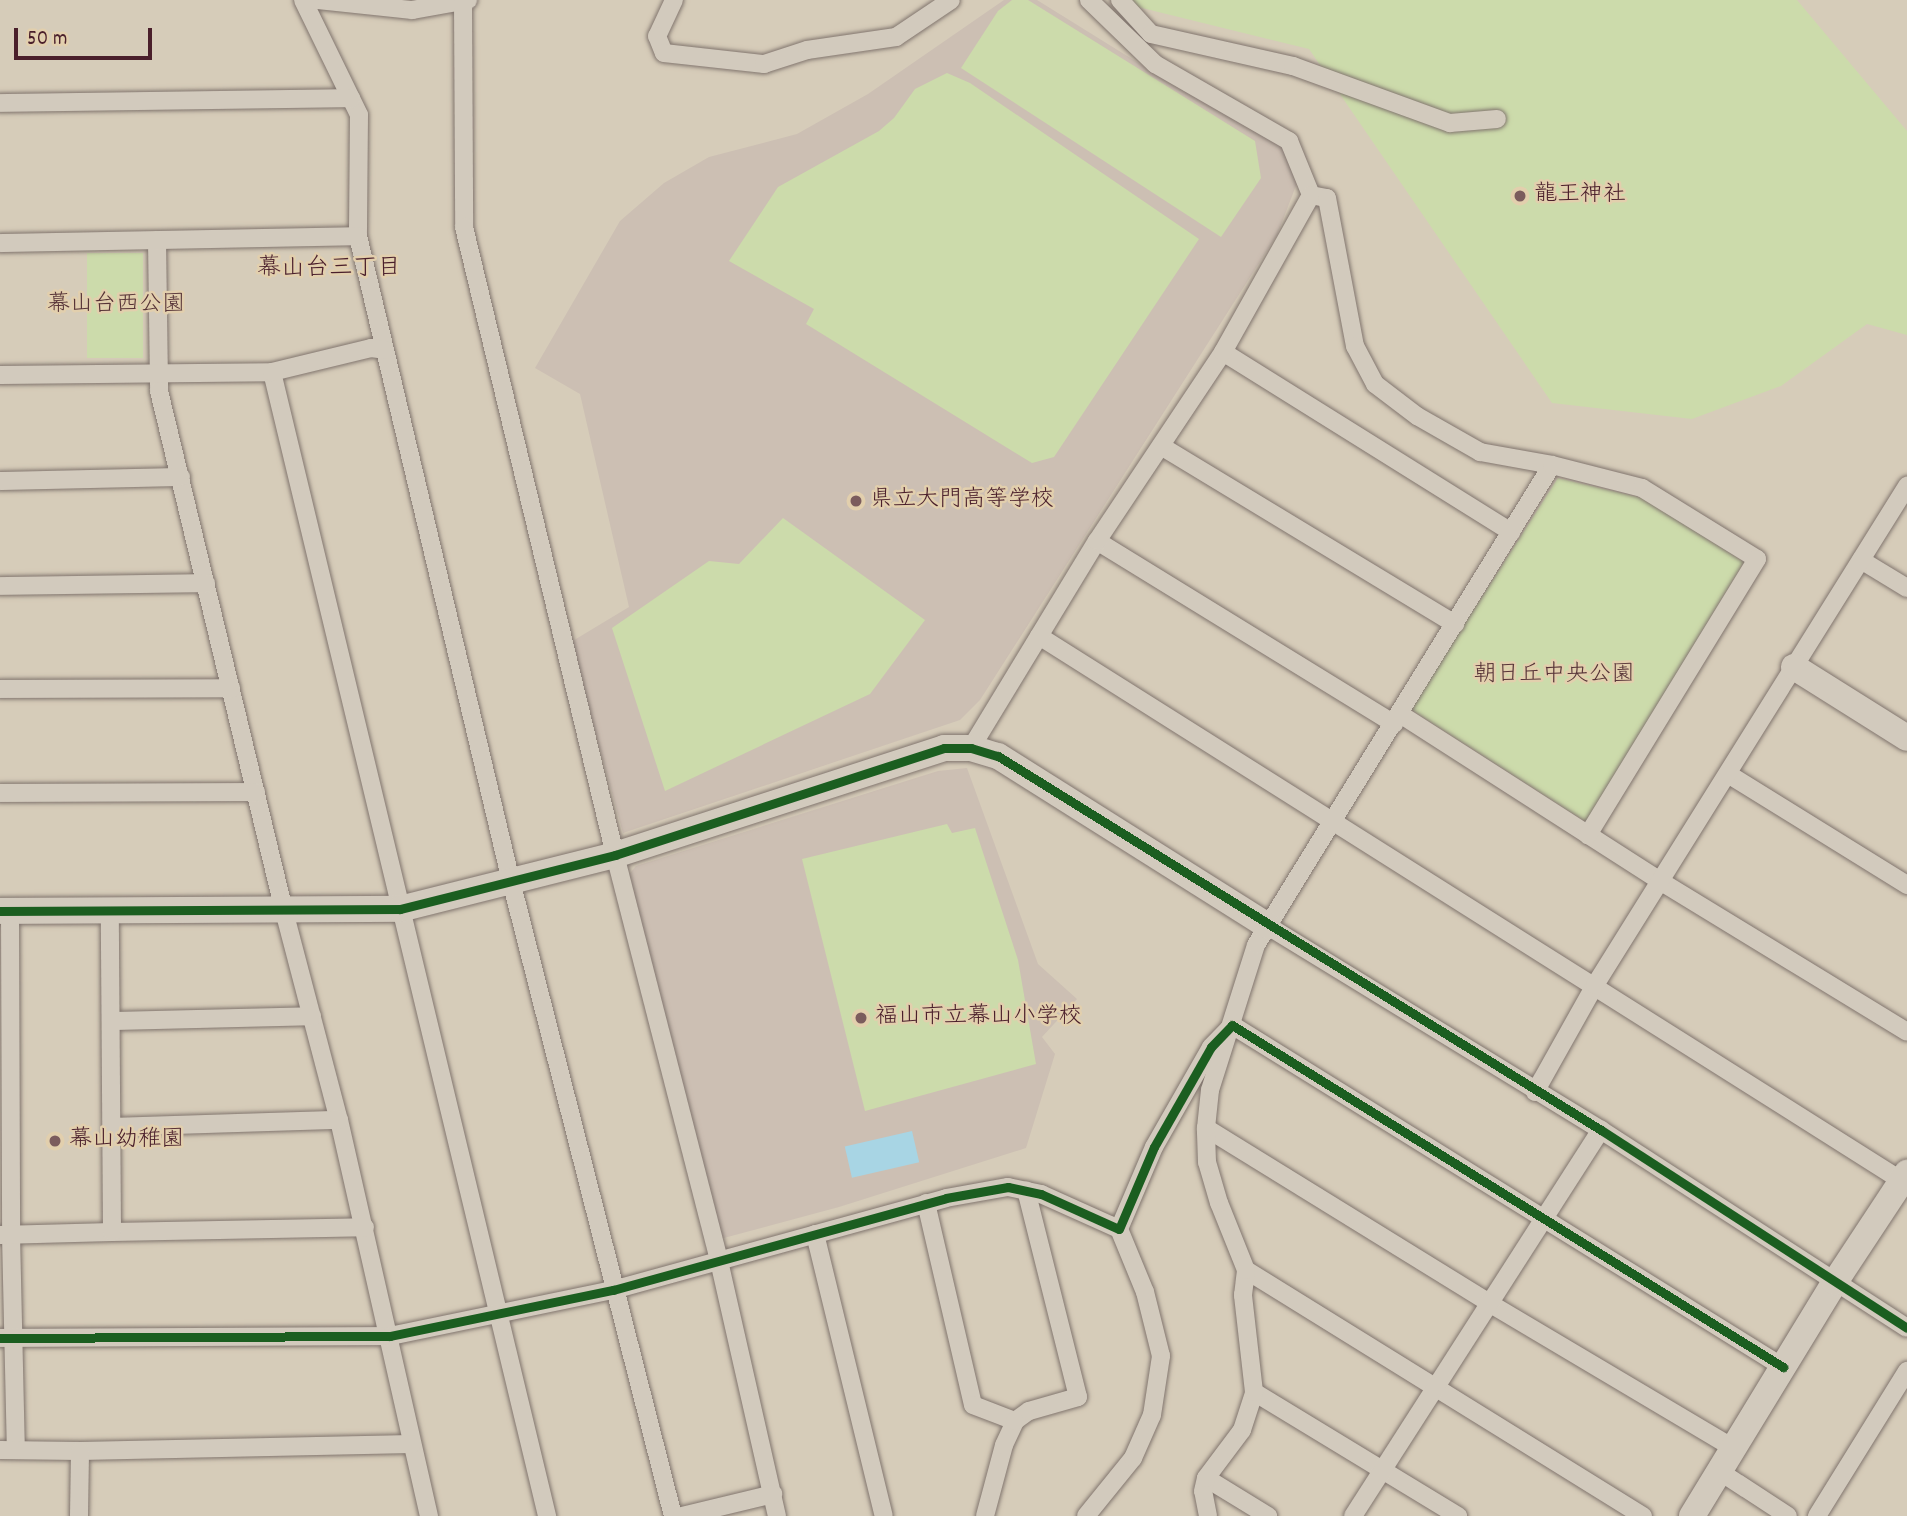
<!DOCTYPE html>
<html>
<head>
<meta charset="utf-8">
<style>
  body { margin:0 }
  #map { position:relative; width:1907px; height:1516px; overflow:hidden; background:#d6ccb9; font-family:Dekko,"Klee One",sans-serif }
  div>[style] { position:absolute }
  .built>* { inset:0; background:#ccbfb3 }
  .green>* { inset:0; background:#ccdbab; transform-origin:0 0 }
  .water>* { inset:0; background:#a8d5e4; transform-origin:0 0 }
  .roads { filter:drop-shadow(0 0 2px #81756e) drop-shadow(0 0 2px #81756e) }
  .street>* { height:18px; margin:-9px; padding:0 9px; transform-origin:9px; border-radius:9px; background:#d2cabd }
  .secondary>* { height:26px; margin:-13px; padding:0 13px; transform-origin:13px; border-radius:13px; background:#d2cabd }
  .cycleway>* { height:9px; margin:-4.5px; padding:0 4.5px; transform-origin:4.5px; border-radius:4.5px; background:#1b5e20 }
  .dots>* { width:19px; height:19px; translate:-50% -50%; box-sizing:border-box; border:4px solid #e2cfad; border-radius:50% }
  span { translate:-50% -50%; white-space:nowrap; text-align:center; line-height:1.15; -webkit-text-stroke:5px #e2cfad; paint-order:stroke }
  .poi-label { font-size:23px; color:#4a1f2b }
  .left { translate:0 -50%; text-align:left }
  .park-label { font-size:23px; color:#563337 }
  .neighbourhood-label { font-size:24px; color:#4a1f2b }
  .scale { position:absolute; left:14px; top:28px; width:138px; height:32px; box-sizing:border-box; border:4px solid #4a1f2b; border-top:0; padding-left:9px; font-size:21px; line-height:24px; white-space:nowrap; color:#4a1f2b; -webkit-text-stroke:5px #e2cfad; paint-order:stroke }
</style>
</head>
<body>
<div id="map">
  <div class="built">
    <i style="clip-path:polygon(1004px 0,1037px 0,1169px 82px,1281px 144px,1297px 183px,1277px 235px,980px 700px,960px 720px,623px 833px,571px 642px,629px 607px,580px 394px,535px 368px,620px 221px,664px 183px,709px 157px,797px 134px,868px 94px)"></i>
    <i style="clip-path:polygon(967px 768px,1038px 964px,1077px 999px,1042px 1037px,1055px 1054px,1026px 1148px,839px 1207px,720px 1239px,627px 877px,636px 866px,938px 771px)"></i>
  </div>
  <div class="green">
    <i style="clip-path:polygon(1012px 0,1028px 0,1255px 141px,1261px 178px,1221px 237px,961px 68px,998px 11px)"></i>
    <i style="clip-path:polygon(1123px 0,1797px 0,1907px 131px,1907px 335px,1867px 324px,1781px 386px,1692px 419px,1552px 403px,1309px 49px,1138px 7px)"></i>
    <i style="clip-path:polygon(947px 73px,970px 83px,1199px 239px,1054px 457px,1032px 463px,806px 324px,814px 309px,729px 261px,778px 187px,879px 131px,894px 118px,915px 89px)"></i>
    <i style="left:87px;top:253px;width:56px;height:105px"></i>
    <i style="clip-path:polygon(1558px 478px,1642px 498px,1744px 562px,1586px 822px,1410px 709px)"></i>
    <i style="clip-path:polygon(783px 518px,925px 620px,870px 694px,665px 791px,612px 628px,709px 561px,739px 564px)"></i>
    <i style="clip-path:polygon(947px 824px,952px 833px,975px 828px,1018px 960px,1036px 1064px,865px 1111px,802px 859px)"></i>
  </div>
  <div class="water">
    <i style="left:912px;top:1131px;width:32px;height:69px;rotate:77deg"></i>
  </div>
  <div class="roads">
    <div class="street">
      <i style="left:303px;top:0;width:128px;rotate:64deg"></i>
      <i style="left:359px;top:115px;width:121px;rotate:90.5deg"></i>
      <i style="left:358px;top:236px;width:663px;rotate:76.66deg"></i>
      <i style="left:511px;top:881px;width:655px;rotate:75.69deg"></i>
      <i style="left:318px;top:0;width:95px;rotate:6.1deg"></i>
      <i style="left:412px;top:10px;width:57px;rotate:-10.1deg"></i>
      <i style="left:674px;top:0;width:40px;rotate:115deg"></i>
      <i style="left:657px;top:36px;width:18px;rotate:68deg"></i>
      <i style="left:664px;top:53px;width:101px;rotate:6.3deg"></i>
      <i style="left:764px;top:64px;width:45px;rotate:-18deg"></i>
      <i style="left:807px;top:50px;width:90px;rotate:-8.3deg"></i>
      <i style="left:896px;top:37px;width:66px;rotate:-33.9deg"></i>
      <i style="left:1089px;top:0;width:92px;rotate:44.1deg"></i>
      <i style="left:1155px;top:64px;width:155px;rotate:29.9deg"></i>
      <i style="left:1289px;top:141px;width:58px;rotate:67.8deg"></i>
      <i style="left:1120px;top:0;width:46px;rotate:47.6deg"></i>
      <i style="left:1151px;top:34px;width:146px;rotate:12.7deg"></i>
      <i style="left:1293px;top:66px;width:167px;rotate:20deg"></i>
      <i style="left:1450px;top:123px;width:47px;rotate:-4.9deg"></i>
      <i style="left:463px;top:1px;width:226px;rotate:89.7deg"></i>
      <i style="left:464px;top:227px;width:646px;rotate:76.48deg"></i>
      <i style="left:615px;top:855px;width:419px;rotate:75.6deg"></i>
      <i style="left:719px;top:1261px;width:262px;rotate:77.2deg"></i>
      <i style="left:0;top:103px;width:351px;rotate:-0.8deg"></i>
      <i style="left:157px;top:240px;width:151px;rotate:89.2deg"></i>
      <i style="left:159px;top:391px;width:535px;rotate:76.48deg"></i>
      <i style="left:284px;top:911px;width:216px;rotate:75.3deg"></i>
      <i style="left:339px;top:1120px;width:406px;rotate:77.2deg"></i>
      <i style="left:0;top:243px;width:358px;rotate:-1.1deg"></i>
      <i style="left:1223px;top:352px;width:340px;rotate:32deg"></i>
      <i style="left:272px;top:372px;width:1177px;rotate:76.48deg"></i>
      <i style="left:0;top:375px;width:272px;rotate:-0.6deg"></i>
      <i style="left:272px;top:372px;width:102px;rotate:-13.6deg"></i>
      <i style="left:371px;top:348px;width:14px;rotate:8deg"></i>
      <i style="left:1161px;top:446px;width:344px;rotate:31.2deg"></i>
      <i style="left:0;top:481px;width:181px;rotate:-1.3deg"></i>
      <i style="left:1097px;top:541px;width:349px;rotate:31.6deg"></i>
      <i style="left:1861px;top:560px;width:54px;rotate:31.3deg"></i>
      <i style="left:0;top:586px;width:206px;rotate:-0.8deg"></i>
      <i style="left:1039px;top:636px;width:1027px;rotate:32.27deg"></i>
      <i style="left:0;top:689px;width:231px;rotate:-0.2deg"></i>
      <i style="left:1400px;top:714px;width:309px;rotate:32.7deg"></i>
      <i style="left:1660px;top:881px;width:289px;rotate:31.4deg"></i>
      <i style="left:971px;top:748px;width:242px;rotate:-58.7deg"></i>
      <i style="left:1097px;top:541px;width:227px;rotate:-56.3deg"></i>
      <i style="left:1223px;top:352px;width:180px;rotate:-60.7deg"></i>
      <i style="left:1311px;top:195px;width:16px;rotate:11deg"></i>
      <i style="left:1327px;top:198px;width:151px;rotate:79.3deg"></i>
      <i style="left:1355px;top:346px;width:43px;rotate:62.2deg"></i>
      <i style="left:1375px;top:384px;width:53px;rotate:37.3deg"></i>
      <i style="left:1417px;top:416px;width:73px;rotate:29.7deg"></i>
      <i style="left:1480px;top:452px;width:73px;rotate:10.2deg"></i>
      <i style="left:1728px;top:774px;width:211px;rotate:31.8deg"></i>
      <i style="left:0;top:793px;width:256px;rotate:-0.2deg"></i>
      <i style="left:10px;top:911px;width:324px;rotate:89.8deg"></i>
      <i style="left:11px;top:1235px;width:215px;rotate:88.7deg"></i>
      <i style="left:1268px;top:926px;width:391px;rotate:31.5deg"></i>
      <i style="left:1601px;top:1130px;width:364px;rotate:32.9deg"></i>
      <i style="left:113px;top:1021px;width:199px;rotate:-1.4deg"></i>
      <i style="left:1535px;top:1092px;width:123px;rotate:-60.7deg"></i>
      <i style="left:1595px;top:985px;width:589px;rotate:-57.98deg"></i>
      <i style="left:112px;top:1127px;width:227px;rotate:-1.8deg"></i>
      <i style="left:1206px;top:1128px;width:333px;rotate:31.7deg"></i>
      <i style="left:1489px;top:1303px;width:282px;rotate:30.7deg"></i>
      <i style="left:926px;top:1203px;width:207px;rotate:76.9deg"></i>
      <i style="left:973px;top:1405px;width:45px;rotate:20.9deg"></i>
      <i style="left:112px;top:1232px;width:253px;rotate:-1.1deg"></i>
      <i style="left:815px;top:1234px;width:290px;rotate:76.3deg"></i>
      <i style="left:0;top:1235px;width:112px;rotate:-1.5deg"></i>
      <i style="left:112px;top:1232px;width:322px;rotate:-90.4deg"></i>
      <i style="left:1246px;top:1270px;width:467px;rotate:31.8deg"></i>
      <i style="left:0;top:1338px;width:390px;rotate:-0.3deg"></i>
      <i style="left:390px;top:1336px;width:228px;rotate:-11.7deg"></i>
      <i style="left:613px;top:1290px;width:345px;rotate:-15.4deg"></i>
      <i style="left:946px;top:1198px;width:63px;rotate:-10.1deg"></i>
      <i style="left:1008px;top:1187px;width:34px;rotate:12deg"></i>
      <i style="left:1041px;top:1194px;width:85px;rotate:24.2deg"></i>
      <i style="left:1119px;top:1229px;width:89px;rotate:-66.9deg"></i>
      <i style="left:1154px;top:1147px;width:115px;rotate:-60.3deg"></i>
      <i style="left:1211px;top:1047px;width:30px;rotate:-46deg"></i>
      <i style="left:1232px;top:1025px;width:649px;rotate:31.83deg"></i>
      <i style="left:1254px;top:1392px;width:239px;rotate:31.3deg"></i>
      <i style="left:0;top:1450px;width:80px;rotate:0.7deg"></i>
      <i style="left:80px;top:1451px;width:332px;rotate:-1.2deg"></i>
      <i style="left:1719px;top:1471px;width:82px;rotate:33.1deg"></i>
      <i style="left:1206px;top:1478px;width:73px;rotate:31.5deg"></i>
      <i style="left:79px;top:1516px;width:65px;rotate:-89.1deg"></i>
      <i style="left:682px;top:1516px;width:94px;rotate:-13.6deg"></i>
      <i style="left:985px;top:1516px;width:73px;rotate:-75deg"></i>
      <i style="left:1004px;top:1445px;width:26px;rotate:-65deg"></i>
      <i style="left:1015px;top:1421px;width:17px;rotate:-36deg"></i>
      <i style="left:1029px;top:1411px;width:51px;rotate:-15.9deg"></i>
      <i style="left:1078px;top:1397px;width:213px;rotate:-104.1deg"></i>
      <i style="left:1086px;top:1516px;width:75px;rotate:-51deg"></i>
      <i style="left:1133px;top:1458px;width:47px;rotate:-66.2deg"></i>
      <i style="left:1152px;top:1415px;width:60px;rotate:-81.3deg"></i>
      <i style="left:1161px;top:1356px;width:66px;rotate:-104deg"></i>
      <i style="left:1145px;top:1292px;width:68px;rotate:-112.4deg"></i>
      <i style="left:1208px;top:1516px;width:25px;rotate:-101deg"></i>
      <i style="left:1203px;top:1491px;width:13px;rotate:-77deg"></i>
      <i style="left:1206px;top:1478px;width:60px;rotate:-53.1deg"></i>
      <i style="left:1242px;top:1430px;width:40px;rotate:-72deg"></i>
      <i style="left:1254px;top:1392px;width:98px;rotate:-96.5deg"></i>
      <i style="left:1243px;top:1295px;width:25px;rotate:-83deg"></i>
      <i style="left:1246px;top:1270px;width:72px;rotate:-111.9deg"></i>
      <i style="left:1219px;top:1203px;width:43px;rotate:-106.3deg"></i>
      <i style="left:1207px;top:1162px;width:34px;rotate:-92deg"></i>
      <i style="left:1206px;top:1128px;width:38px;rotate:-84deg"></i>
      <i style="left:1210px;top:1090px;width:152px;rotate:-72.4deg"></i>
      <i style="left:1256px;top:945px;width:564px;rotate:-58.34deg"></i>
      <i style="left:1552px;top:465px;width:93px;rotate:14.3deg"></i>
      <i style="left:1642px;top:488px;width:135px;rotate:31.7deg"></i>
      <i style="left:1757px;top:559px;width:324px;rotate:121.5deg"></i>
      <i style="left:1353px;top:1516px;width:459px;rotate:-57.3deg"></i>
      <i style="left:1817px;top:1516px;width:171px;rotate:-58.2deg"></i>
    </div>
    <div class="secondary">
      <i style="left:1794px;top:667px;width:133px;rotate:32.1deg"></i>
      <i style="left:0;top:911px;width:400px;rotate:-0.3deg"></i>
      <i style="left:400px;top:909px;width:222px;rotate:-14.1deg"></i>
      <i style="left:615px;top:855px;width:346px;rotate:-18deg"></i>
      <i style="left:944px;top:748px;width:27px"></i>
      <i style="left:971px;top:748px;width:28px;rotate:17deg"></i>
      <i style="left:998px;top:756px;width:319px;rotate:32.2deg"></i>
      <i style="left:1692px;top:1516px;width:274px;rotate:-58.6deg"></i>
      <i style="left:1835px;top:1282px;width:131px;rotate:-56.6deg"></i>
    </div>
  </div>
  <div class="cycleway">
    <i style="left:0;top:911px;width:400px;rotate:-0.3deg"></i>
    <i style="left:400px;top:909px;width:222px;rotate:-14.1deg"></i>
    <i style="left:615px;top:855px;width:346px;rotate:-18deg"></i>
    <i style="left:944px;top:748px;width:27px"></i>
    <i style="left:971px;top:748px;width:28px;rotate:17deg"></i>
    <i style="left:998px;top:756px;width:710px;rotate:31.81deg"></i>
    <i style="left:1601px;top:1130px;width:364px;rotate:32.9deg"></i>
    <i style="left:0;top:1338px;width:390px;rotate:-0.3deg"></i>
    <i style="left:390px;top:1336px;width:228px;rotate:-11.7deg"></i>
    <i style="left:613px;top:1290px;width:345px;rotate:-15.4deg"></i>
    <i style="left:946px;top:1198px;width:63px;rotate:-10.1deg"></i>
    <i style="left:1008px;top:1187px;width:34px;rotate:12deg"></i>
    <i style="left:1041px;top:1194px;width:85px;rotate:24.2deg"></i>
    <i style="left:1119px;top:1229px;width:89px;rotate:-66.9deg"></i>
    <i style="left:1154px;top:1147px;width:115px;rotate:-60.3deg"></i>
    <i style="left:1211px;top:1047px;width:30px;rotate:-46deg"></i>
    <i style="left:1232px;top:1025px;width:649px;rotate:31.83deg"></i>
  </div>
  <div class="dots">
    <i style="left:1520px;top:196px;background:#7b5c5d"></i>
    <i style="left:856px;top:501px;background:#7b5c5d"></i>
    <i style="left:861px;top:1018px;background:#7b5c5d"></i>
    <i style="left:55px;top:1141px;background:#7b5c5d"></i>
  </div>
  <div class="poi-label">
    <span class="left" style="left:1534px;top:196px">龍王神社</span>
    <span class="left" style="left:870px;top:501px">県立大門高等学校</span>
    <span class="left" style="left:875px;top:1018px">福山市立幕山小学校</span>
    <span class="left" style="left:69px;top:1141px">幕山幼稚園</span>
  </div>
  <div class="park-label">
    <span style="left:116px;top:306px">幕山台西公園</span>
    <span style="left:1554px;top:676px">朝日丘中央公園</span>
  </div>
  <div class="neighbourhood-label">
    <span style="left:329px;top:270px">幕山台三丁目</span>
  </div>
  <div class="scale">50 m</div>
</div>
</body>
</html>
